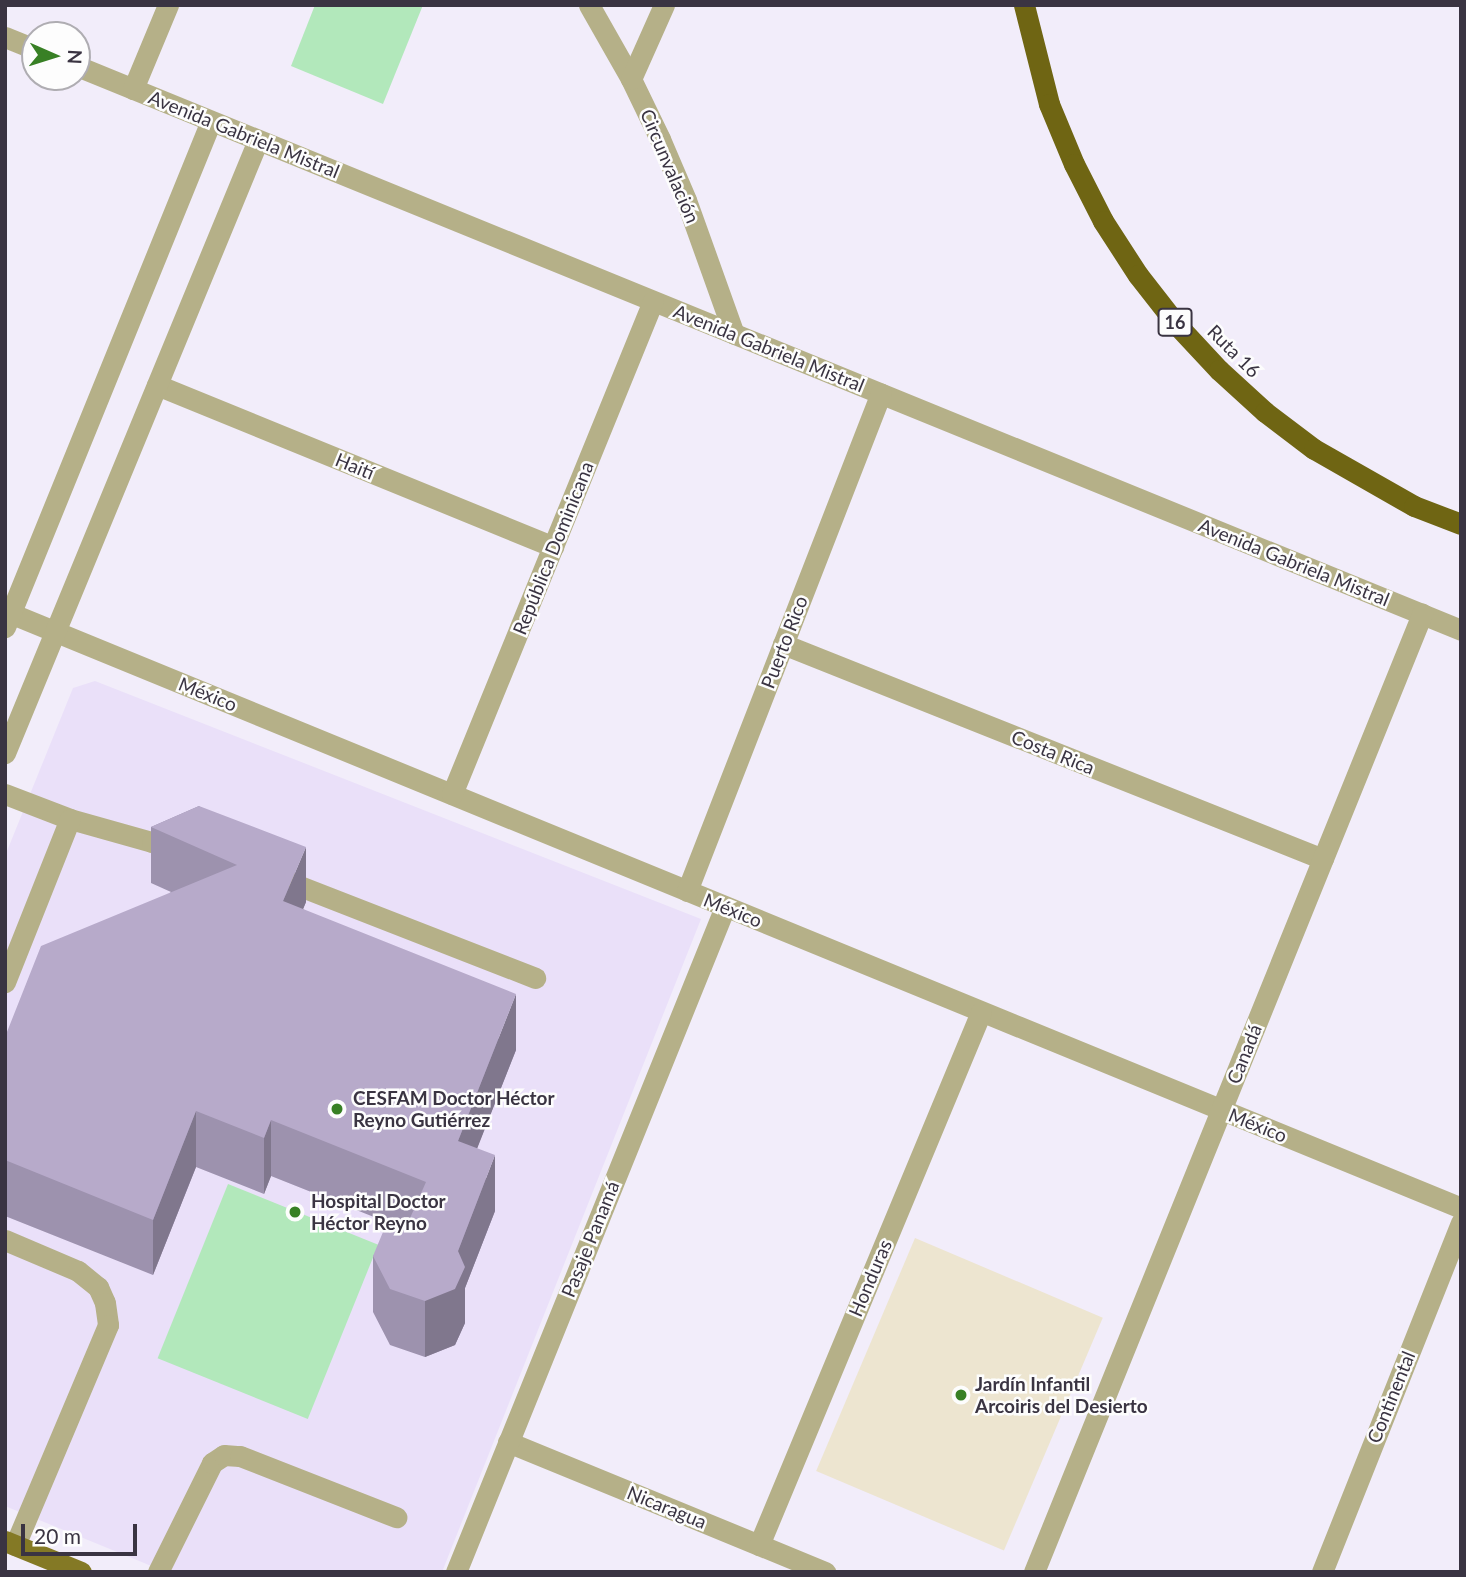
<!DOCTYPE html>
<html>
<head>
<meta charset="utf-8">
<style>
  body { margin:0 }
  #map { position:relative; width:1466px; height:1577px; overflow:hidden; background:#f2edfa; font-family:Lato,sans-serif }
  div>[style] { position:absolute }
  .built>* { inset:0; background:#eae0f9 }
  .education>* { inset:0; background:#ede5d0; transform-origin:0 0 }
  .green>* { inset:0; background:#b2e8bb; transform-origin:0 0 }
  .minor>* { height:21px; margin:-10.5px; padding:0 10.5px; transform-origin:10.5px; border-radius:10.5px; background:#b5b088 }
  .major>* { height:21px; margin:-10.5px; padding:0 10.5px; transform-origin:10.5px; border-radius:10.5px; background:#847925 }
  .highway>* { height:21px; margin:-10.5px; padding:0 10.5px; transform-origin:10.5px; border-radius:10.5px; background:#6f6513 }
  .wall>* { inset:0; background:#9d92ae }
  .shaded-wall>* { inset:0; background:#80778d }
  .building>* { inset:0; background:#b7aaca }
  .dots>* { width:19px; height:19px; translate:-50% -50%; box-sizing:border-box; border:4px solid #fdfdfd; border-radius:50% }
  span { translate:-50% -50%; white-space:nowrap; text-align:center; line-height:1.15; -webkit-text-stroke:5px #fdfdfd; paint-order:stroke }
  .shield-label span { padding:2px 5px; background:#fdfdfd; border:2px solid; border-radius:5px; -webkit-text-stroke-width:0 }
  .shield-label { font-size:18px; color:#3a3442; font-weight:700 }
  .street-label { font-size:19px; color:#3a3442 }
  .poi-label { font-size:19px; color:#3a3442; font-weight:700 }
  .left { translate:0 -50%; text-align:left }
  .frame { position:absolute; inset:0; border:7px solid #3a3442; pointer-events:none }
  .north { position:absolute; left:21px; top:21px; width:70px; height:70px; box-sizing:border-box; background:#fdfdfd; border:2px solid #afadb2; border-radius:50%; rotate:93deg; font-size:19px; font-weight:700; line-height:28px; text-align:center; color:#3a3442 }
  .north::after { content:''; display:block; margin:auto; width:24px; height:32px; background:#388025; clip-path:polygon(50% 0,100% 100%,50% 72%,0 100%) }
  .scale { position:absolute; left:21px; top:1524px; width:116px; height:32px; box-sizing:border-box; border:4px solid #3a3442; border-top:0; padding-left:9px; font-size:21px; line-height:24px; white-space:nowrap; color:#3a3442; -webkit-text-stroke:5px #fdfdfd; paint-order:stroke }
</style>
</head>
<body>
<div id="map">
  <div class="built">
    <i style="clip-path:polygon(95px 681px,701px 919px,442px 1572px,166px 1572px,5px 1506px,5px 856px,73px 688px)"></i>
  </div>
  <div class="education">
    <i style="left:915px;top:1238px;width:204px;height:253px;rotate:23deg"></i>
  </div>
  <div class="green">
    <i style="clip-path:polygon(315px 5px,423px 5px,383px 104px,291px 66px)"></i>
    <i style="left:228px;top:1184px;width:162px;height:188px;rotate:22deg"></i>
  </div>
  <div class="minor">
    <i style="left:589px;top:5px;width:85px;rotate:60.4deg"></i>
    <i style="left:631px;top:79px;width:67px;rotate:64.2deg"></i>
    <i style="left:660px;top:139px;width:66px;rotate:66.9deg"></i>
    <i style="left:686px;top:200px;width:142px;rotate:70.3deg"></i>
    <i style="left:5px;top:37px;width:32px;rotate:22deg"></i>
    <i style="left:77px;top:66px;width:1495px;rotate:22.17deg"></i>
    <i style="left:631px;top:79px;width:81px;rotate:-66deg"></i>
    <i style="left:133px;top:89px;width:91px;rotate:-67.4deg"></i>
    <i style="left:157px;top:385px;width:428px;rotate:22.2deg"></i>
    <i style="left:5px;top:611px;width:1574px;rotate:22.29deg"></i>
    <i style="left:5px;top:627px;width:546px;rotate:-67.85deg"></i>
    <i style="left:783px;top:644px;width:581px;rotate:21.71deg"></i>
    <i style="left:5px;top:753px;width:663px;rotate:-67.57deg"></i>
    <i style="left:5px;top:794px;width:70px;rotate:21deg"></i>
    <i style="left:70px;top:819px;width:85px;rotate:15.7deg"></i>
    <i style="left:152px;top:842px;width:27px;rotate:6deg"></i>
    <i style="left:452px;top:794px;width:532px;rotate:-67.82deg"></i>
    <i style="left:279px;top:878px;width:275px;rotate:21.3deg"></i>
    <i style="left:687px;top:891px;width:534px;rotate:-68.72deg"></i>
    <i style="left:5px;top:982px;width:175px;rotate:-68.3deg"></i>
    <i style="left:5px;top:1240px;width:79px;rotate:23deg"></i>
    <i style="left:78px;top:1271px;width:26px;rotate:39deg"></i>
    <i style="left:98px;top:1287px;width:17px;rotate:66deg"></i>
    <i style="left:105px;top:1303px;width:22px;rotate:82deg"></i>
    <i style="left:108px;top:1325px;width:239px;rotate:112.9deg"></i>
    <i style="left:508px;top:1442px;width:343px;rotate:22.3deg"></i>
    <i style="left:759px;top:1545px;width:577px;rotate:-67.39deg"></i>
    <i style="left:158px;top:1572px;width:122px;rotate:-63.6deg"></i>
    <i style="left:212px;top:1463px;width:14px;rotate:-34deg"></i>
    <i style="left:224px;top:1455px;width:16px;rotate:4deg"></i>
    <i style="left:240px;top:1456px;width:168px;rotate:21.4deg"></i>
    <i style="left:456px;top:1572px;width:717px;rotate:-67.98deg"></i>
    <i style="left:1034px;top:1572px;width:1034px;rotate:-67.95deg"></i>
    <i style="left:1322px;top:1572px;width:376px;rotate:-68.3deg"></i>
  </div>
  <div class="major">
    <i style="left:5px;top:1541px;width:82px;rotate:22.2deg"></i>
  </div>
  <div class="highway">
    <i style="left:1024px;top:5px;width:102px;rotate:75.8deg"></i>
    <i style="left:1049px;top:104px;width:65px;rotate:67.4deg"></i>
    <i style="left:1074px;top:164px;width:64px;rotate:63deg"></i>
    <i style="left:1103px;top:221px;width:64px;rotate:57.1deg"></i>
    <i style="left:1138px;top:275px;width:63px;rotate:52deg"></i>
    <i style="left:1177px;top:325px;width:62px;rotate:47deg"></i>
    <i style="left:1219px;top:370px;width:62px;rotate:42.4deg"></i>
    <i style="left:1265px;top:412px;width:61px;rotate:37.1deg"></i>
    <i style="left:1314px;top:449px;width:115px;rotate:29.7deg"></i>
    <i style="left:1414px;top:506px;width:50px;rotate:21deg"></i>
  </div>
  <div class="wall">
    <i style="clip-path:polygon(199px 806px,306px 902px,303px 909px,516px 1050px,477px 1148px,495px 1211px,465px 1288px,465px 1323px,455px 1345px,425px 1357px,390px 1345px,373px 1312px,373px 1256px,399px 1227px,271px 1176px,264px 1194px,196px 1167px,153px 1275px,5px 1216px,5px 1037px,171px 892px,151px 883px,151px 827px)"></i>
  </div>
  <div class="shaded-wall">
    <i style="clip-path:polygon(306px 847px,306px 902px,283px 957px,283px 901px)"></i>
    <i style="clip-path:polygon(516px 994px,516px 1050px,458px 1197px,458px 1141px)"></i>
    <i style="clip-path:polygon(196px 1111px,196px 1167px,153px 1275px,153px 1220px)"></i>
    <i style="clip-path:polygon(271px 1120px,271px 1176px,264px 1194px,264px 1138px)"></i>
    <i style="clip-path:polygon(495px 1155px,495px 1211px,465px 1288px,465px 1323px,455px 1345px,425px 1357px,425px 1301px,458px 1251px)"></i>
  </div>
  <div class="building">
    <i style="clip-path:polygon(199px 806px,306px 847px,283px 901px,516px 994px,458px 1141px,495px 1155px,458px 1251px,465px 1267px,455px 1289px,425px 1301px,390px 1289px,373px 1256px,383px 1232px,407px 1225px,426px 1182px,271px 1120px,264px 1138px,196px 1111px,153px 1220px,5px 1160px,5px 1037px,41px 946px,237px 865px,151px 827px)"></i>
  </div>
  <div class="dots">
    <i style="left:337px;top:1109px;background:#388025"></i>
    <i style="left:295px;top:1212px;background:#388025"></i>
    <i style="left:961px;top:1395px;background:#388025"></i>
  </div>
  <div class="shield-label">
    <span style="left:1175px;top:322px">16</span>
  </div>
  <div class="street-label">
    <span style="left:244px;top:134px;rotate:22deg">Avenida Gabriela Mistral</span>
    <span style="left:670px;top:166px;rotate:67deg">Circunvalación</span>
    <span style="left:769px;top:348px;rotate:22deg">Avenida Gabriela Mistral</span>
    <span style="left:1234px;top:351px;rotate:45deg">Ruta 16</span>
    <span style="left:355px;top:466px;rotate:22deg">Haití</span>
    <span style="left:553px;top:548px;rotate:-68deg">República Dominicana</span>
    <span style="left:1294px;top:562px;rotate:22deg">Avenida Gabriela Mistral</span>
    <span style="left:784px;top:642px;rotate:-69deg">Puerto Rico</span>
    <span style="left:208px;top:694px;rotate:22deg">México</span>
    <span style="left:1053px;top:752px;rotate:22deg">Costa Rica</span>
    <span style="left:733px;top:910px;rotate:22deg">México</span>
    <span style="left:1244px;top:1054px;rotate:-68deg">Canadá</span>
    <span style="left:1258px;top:1125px;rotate:22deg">México</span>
    <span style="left:590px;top:1239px;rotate:-68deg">Pasaje Panamá</span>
    <span style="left:870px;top:1278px;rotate:-67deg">Honduras</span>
    <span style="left:1391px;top:1397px;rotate:-68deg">Continental</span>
    <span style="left:667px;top:1507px;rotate:22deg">Nicaragua</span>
  </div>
  <div class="poi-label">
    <span class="left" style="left:353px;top:1109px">CESFAM Doctor Héctor<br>Reyno Gutiérrez</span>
    <span class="left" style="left:311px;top:1212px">Hospital Doctor<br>Héctor Reyno</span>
    <span class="left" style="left:975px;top:1395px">Jardín Infantil<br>Arcoiris del Desierto</span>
  </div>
  <div class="frame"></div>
  <div class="north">N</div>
  <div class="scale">20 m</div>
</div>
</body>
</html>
